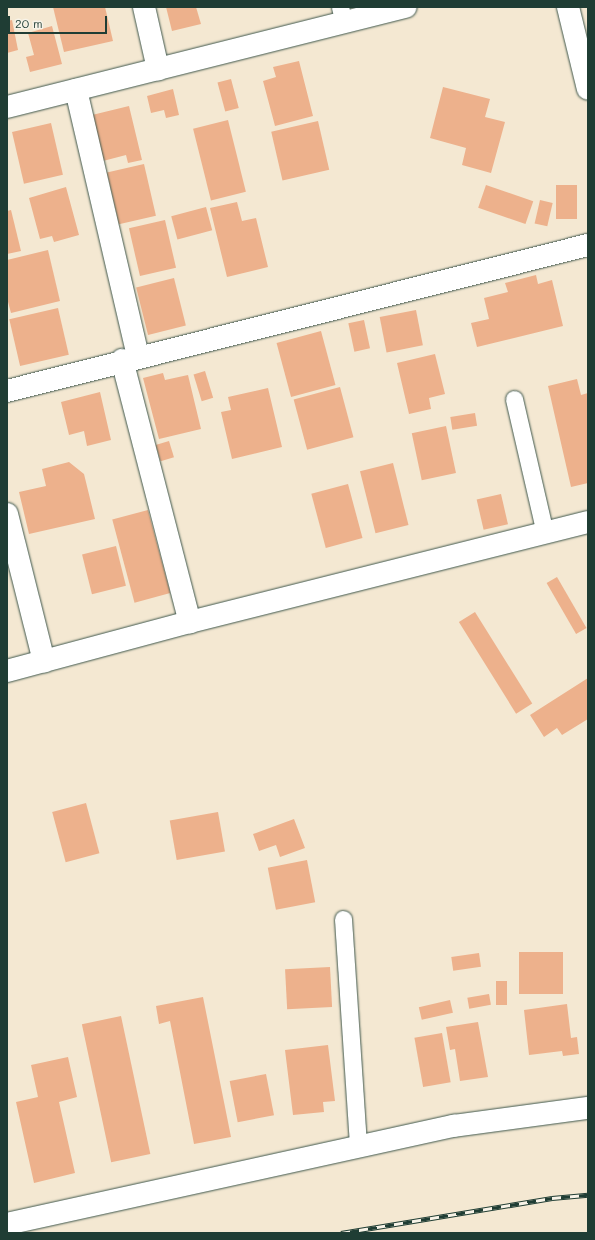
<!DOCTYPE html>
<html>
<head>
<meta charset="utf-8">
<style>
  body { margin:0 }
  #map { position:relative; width:595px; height:1240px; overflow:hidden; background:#f4e8d2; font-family:Mali,sans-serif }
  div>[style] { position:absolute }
  .building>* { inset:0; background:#edb18c; transform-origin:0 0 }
  .roads { filter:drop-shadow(0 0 1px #3f574c) drop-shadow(0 0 1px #3f574c) }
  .service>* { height:17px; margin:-8.5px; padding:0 8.5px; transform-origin:8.5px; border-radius:8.5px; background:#fff }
  .minor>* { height:22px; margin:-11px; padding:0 11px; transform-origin:11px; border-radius:11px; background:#fff }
  .tertiary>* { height:22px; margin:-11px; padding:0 11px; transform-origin:11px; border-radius:11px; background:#fff }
  .rail>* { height:4.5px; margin-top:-2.25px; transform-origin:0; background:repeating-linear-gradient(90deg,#f7f3e8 0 9px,#1f3d34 0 18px); box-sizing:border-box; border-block:1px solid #1f3d34 }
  span { translate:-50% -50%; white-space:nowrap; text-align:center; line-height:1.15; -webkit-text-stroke:3.5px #f7f3e8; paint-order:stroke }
  .frame { position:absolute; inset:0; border:8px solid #1f3d34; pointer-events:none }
  .scale { position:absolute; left:8px; top:16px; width:99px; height:18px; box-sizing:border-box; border:2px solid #1f3d34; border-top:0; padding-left:5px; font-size:12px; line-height:14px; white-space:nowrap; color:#1f3d34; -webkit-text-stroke:3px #f7f3e8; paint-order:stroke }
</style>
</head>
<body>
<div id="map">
  <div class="building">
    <i style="clip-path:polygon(53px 7px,105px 7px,113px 41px,64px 52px)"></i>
    <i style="clip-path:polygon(166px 7px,196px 7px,201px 24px,172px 31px)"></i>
    <i style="clip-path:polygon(12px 20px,18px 50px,7px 53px,7px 21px)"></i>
    <i style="clip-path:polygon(52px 26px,62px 64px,30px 72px,26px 57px,34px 55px,28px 33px)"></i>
    <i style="clip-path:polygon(299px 61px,313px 116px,275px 126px,263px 81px,276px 77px,273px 67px)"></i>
    <i style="left:231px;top:79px;width:30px;height:14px;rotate:75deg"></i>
    <i style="clip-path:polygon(443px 87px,490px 99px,485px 117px,505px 122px,491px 173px,462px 165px,466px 148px,430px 138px)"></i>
    <i style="clip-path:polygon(173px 89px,179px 115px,166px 118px,164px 110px,151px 113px,147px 96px)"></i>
    <i style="clip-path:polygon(129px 106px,142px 160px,128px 163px,126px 155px,103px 161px,92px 115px)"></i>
    <i style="left:228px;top:120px;width:74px;height:36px;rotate:76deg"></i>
    <i style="left:318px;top:121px;width:50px;height:48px;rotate:77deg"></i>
    <i style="left:51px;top:123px;width:53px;height:40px;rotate:77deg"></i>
    <i style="left:144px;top:164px;width:53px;height:38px;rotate:77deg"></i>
    <i style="left:486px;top:185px;width:50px;height:24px;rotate:19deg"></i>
    <i style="left:556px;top:185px;width:21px;height:34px"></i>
    <i style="clip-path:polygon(66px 187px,79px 235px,54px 242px,52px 236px,40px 239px,29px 198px)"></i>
    <i style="left:540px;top:200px;width:13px;height:24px;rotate:13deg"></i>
    <i style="clip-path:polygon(237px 202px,242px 221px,256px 218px,268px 267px,227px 277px,210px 208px)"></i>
    <i style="left:206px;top:207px;width:24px;height:36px;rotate:75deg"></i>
    <i style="clip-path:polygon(11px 210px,21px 251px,7px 254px,7px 211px)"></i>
    <i style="left:165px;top:220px;width:49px;height:37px;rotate:77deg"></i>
    <i style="clip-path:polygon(48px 250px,60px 301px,11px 313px,7px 298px,7px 260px)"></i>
    <i style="clip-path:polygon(536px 275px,538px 284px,552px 280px,563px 326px,477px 347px,471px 323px,489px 319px,484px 298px,508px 292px,505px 283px)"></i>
    <i style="left:174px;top:278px;width:49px;height:39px;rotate:76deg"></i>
    <i style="left:58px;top:308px;width:48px;height:50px;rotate:77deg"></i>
    <i style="left:416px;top:310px;width:36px;height:37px;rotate:79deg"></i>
    <i style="left:364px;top:320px;width:29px;height:16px;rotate:78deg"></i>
    <i style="left:321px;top:331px;width:56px;height:46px;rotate:75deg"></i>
    <i style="clip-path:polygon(435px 354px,445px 394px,429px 398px,431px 409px,409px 414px,397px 363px)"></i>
    <i style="left:205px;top:371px;width:28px;height:12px;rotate:73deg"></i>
    <i style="clip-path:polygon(163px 373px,165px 380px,188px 375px,201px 429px,159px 439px,143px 378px)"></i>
    <i style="clip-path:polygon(577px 379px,581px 395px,588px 393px,588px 483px,571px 487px,548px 386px)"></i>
    <i style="left:340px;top:387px;width:52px;height:48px;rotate:75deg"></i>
    <i style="clip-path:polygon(268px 388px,282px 447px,232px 459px,221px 412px,231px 410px,228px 397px)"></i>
    <i style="clip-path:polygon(100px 392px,111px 440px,87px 446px,84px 431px,69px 435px,61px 402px)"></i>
    <i style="left:475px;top:413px;width:13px;height:25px;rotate:81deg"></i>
    <i style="left:446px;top:426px;width:48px;height:35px;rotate:78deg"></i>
    <i style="left:169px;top:441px;width:17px;height:14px;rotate:73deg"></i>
    <i style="clip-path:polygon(69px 462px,84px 474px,95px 519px,29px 534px,19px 492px,46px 486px,42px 469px)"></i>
    <i style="left:393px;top:463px;width:64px;height:34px;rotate:76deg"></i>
    <i style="left:348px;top:484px;width:56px;height:38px;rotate:75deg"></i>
    <i style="left:501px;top:494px;width:31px;height:25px;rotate:77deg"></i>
    <i style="left:148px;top:510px;width:86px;height:37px;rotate:75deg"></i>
    <i style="left:116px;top:546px;width:41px;height:35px;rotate:76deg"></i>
    <i style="left:557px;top:577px;width:59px;height:12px;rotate:60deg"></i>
    <i style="left:475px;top:612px;width:108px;height:19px;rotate:58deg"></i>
    <i style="clip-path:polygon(588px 678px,588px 719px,562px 735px,557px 728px,544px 737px,530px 715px)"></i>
    <i style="left:86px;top:803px;width:52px;height:35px;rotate:75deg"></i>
    <i style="left:218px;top:812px;width:40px;height:49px;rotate:80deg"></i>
    <i style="clip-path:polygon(294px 819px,305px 848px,280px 857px,276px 845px,259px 851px,253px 834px)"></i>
    <i style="left:307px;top:860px;width:43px;height:40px;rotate:79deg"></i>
    <i style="left:519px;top:952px;width:44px;height:42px"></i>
    <i style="left:479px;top:953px;width:14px;height:28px;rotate:82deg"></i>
    <i style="left:330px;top:967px;width:40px;height:45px;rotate:87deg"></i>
    <i style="left:496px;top:981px;width:11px;height:24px"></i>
    <i style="left:489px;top:994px;width:11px;height:22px;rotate:80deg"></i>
    <i style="clip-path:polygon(203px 997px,231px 1137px,194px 1144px,170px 1021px,159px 1024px,156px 1006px)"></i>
    <i style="left:450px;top:1000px;width:13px;height:32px;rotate:77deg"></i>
    <i style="clip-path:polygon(567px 1004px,571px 1038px,577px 1037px,579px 1054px,563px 1056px,562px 1051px,529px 1055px,524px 1010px)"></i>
    <i style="left:121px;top:1016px;width:141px;height:40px;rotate:78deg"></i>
    <i style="clip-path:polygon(478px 1022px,488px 1077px,460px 1081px,455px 1049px,450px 1050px,446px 1027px)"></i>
    <i style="left:442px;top:1033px;width:50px;height:28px;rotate:80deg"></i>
    <i style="clip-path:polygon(328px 1045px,335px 1101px,323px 1102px,324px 1112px,293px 1115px,285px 1050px)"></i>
    <i style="clip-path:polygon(68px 1057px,77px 1097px,59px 1102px,75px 1173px,34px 1183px,16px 1102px,38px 1097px,31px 1065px)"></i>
    <i style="left:266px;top:1074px;width:42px;height:37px;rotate:79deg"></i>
  </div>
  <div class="roads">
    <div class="service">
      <i style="left:340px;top:7px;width:16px;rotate:76deg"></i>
      <i style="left:514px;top:399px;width:138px;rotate:77deg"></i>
      <i style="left:343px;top:919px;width:228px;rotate:86.2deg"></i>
    </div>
    <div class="minor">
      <i style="left:144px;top:7px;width:64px;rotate:77.3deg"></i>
      <i style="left:568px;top:7px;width:84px;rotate:76.3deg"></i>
      <i style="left:76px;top:90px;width:274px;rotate:76.9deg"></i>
      <i style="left:7px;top:107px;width:411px;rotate:-14.1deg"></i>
      <i style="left:122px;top:360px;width:271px;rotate:75.5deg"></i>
      <i style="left:7px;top:391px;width:599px;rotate:-14.11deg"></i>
      <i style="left:7px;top:514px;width:152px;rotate:75.9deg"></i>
      <i style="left:7px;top:671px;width:189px;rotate:-15deg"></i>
      <i style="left:190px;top:622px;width:410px;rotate:-14.1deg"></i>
    </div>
    <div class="tertiary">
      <i style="left:7px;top:1224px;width:458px;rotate:-12.4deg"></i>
      <i style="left:454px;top:1126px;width:135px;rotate:-7.7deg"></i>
    </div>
  </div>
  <div class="rail">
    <i style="left:341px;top:1233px;width:214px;rotate:-9.4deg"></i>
    <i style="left:552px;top:1198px;width:36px;rotate:-5deg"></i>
  </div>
  <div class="frame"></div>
  <div class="scale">20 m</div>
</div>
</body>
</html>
